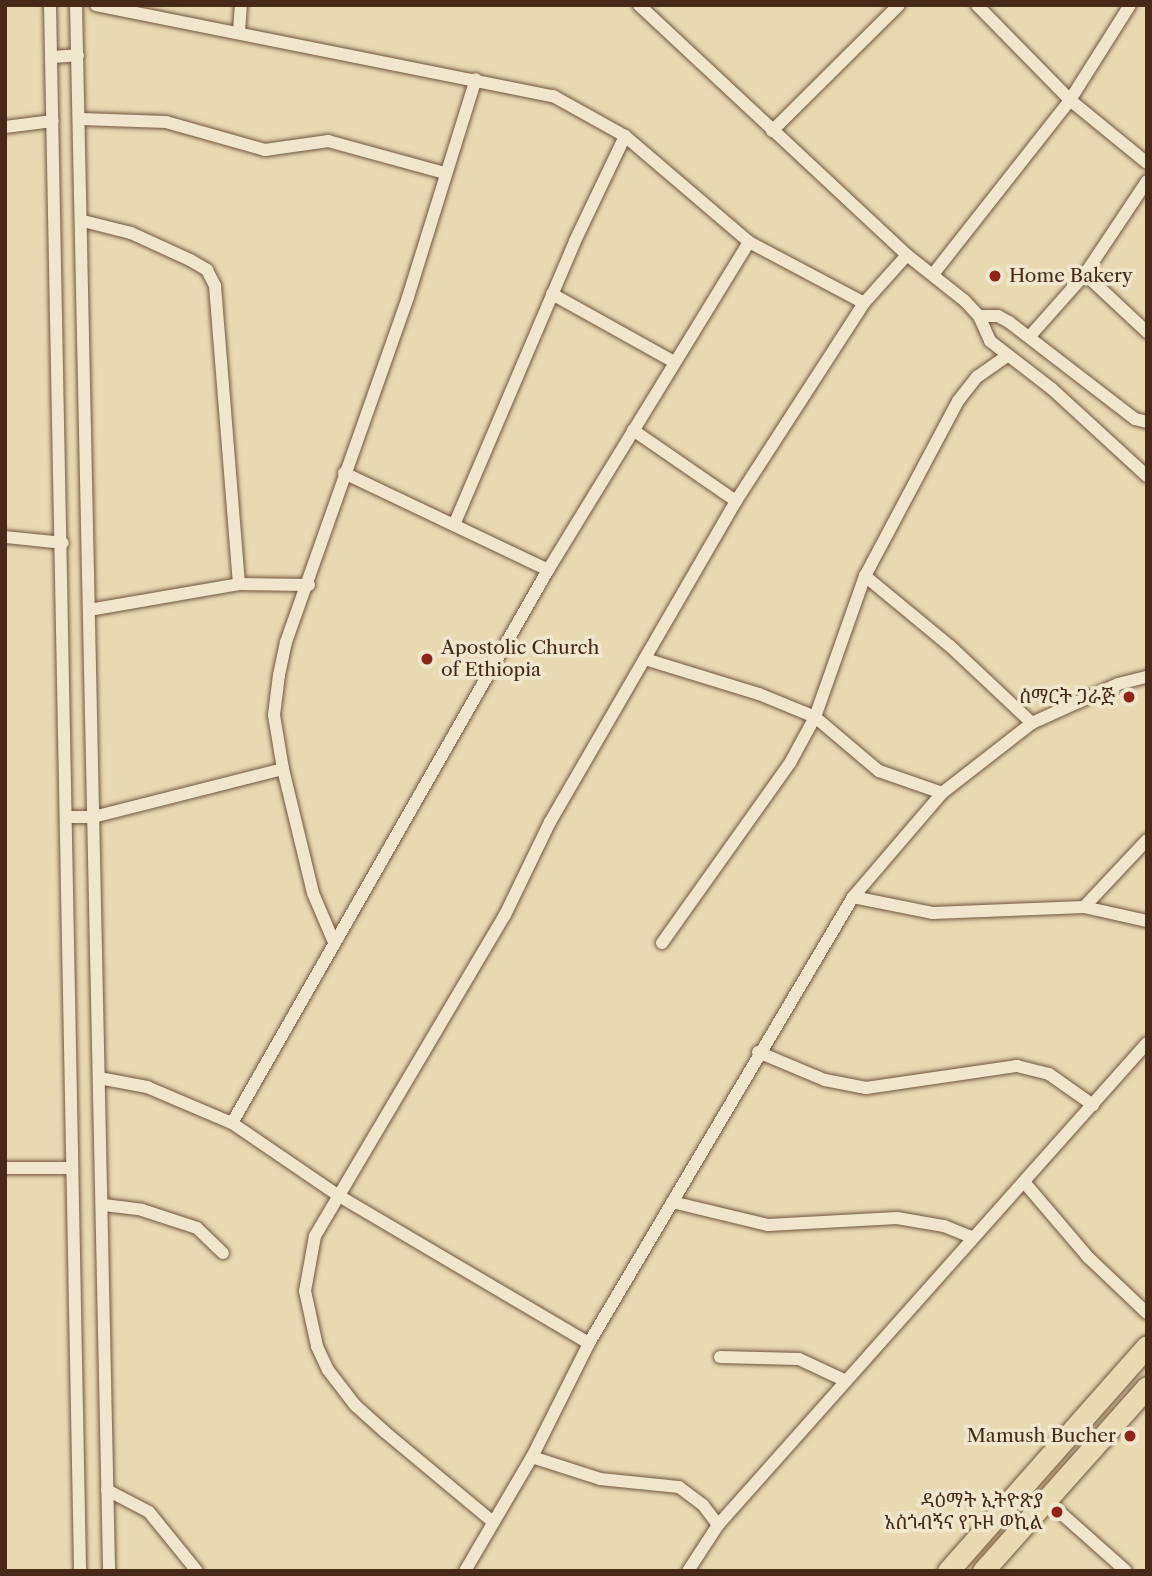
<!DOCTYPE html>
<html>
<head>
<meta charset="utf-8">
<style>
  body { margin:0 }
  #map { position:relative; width:1152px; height:1576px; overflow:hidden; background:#e8d9b1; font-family:"Libre Caslon Text","Noto Serif Ethiopic",serif }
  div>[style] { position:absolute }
  .roads { filter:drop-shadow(0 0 2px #70563e) drop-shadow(0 0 2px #70563e) }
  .minor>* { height:12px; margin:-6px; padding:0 6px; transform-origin:6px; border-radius:6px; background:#f0e6cc }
  .primary>* { height:21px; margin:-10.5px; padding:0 10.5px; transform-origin:10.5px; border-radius:10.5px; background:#e8d9b1 }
  .dots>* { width:19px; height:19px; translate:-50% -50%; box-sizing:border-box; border:4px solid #f0e6cc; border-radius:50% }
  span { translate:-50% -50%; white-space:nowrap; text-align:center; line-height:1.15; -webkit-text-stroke:7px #f0e6cc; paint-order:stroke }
  .poi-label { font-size:19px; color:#482a18 }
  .left { translate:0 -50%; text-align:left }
  .right { translate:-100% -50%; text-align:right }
  .frame { position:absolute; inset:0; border:7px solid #482a18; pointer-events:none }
</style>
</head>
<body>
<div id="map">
  <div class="roads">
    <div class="minor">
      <i style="left:50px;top:5px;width:1566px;rotate:88.9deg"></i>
      <i style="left:76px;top:5px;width:1566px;rotate:88.79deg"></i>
      <i style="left:96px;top:5px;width:466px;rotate:11.3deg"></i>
      <i style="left:553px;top:96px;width:82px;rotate:29.1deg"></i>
      <i style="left:625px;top:136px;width:163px;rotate:40.5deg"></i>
      <i style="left:749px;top:242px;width:130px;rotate:27.9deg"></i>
      <i style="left:864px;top:303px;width:64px;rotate:-48.1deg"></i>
      <i style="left:639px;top:5px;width:367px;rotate:43deg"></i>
      <i style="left:907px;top:255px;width:74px;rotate:38.4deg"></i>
      <i style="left:965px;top:301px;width:21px;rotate:47deg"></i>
      <i style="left:979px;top:316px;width:27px;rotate:66deg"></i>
      <i style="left:990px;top:341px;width:78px;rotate:37.7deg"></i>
      <i style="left:1052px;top:389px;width:129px;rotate:42.5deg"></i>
      <i style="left:977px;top:5px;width:133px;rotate:45.6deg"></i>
      <i style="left:1070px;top:100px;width:99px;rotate:39.3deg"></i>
      <i style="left:239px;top:32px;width:27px;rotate:-86deg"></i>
      <i style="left:52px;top:57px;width:26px;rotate:-4deg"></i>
      <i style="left:81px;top:119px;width:85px;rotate:2deg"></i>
      <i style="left:166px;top:122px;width:103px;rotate:15.8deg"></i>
      <i style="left:265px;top:150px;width:64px;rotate:-8.1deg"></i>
      <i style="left:328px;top:141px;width:121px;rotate:15.3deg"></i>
      <i style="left:5px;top:127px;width:48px;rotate:-7.1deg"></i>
      <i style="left:772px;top:131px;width:179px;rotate:-44.8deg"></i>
      <i style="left:83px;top:221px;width:49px;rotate:14deg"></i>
      <i style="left:131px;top:233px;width:65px;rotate:24.6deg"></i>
      <i style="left:190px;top:260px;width:20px;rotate:30deg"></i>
      <i style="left:207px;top:270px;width:18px;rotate:63deg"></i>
      <i style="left:215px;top:286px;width:299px;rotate:85.4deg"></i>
      <i style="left:934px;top:273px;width:220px;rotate:-51.8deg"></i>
      <i style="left:1070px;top:100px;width:112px;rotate:-57.7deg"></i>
      <i style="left:1085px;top:274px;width:85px;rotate:43.1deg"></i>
      <i style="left:552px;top:294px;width:140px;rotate:29.1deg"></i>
      <i style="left:979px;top:316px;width:19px"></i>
      <i style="left:998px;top:316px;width:13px;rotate:29deg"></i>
      <i style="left:1009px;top:322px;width:159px;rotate:37.6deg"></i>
      <i style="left:1135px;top:419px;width:12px;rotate:14deg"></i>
      <i style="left:1030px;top:336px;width:83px;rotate:-48.4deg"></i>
      <i style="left:1085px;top:274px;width:112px;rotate:-56.3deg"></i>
      <i style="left:633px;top:430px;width:125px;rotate:34.6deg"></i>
      <i style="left:344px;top:473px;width:226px;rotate:25.4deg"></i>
      <i style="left:454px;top:525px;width:309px;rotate:-66.9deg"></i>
      <i style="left:575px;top:241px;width:116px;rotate:-64.5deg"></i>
      <i style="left:5px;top:537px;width:58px;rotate:5.9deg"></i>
      <i style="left:865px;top:576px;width:110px;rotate:39.5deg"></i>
      <i style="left:950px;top:646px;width:112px;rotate:43.2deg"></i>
      <i style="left:89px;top:610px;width:152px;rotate:-9.8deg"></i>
      <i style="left:239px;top:584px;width:70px;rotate:0.8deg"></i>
      <i style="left:645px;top:659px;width:119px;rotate:17.1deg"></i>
      <i style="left:759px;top:694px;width:61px;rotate:22.3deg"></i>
      <i style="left:815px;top:717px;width:84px;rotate:40.2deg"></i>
      <i style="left:879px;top:771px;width:67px;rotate:19.2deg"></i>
      <i style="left:66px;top:817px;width:27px"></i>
      <i style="left:93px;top:817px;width:196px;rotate:-14.2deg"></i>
      <i style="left:853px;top:897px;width:82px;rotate:11.3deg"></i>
      <i style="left:933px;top:913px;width:151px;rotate:-2.3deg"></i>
      <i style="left:1084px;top:907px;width:65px;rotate:12.5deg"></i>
      <i style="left:1084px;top:907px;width:92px;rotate:-46.8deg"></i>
      <i style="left:333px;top:940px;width:51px;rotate:-113.1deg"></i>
      <i style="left:313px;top:893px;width:128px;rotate:-103.6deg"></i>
      <i style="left:283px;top:769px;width:55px;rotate:-99.5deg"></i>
      <i style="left:274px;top:715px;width:40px;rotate:-82.9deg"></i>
      <i style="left:279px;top:675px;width:34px;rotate:-78deg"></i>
      <i style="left:286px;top:642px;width:366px;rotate:-70.5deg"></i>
      <i style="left:408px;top:297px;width:228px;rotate:-72.7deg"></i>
      <i style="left:662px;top:943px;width:221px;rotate:-54.6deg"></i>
      <i style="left:790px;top:763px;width:52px;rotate:-61.5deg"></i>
      <i style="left:815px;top:717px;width:150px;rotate:-70.5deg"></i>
      <i style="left:865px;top:576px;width:198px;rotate:-62deg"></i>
      <i style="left:958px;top:401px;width:31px;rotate:-52deg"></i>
      <i style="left:977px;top:377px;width:37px;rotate:-35deg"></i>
      <i style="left:758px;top:1052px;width:73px;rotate:22.7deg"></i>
      <i style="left:825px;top:1080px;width:42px;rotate:11deg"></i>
      <i style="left:866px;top:1088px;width:153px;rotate:-8.3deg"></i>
      <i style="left:1017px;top:1066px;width:33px;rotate:14deg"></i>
      <i style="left:1049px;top:1074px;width:54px;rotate:35.2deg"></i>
      <i style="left:99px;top:1078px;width:49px;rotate:10.6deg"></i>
      <i style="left:147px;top:1087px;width:92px;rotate:23deg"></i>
      <i style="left:232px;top:1123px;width:130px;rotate:34.3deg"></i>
      <i style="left:339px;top:1196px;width:290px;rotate:30.5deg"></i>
      <i style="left:232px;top:1123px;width:637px;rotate:-60.26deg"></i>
      <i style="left:548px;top:570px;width:385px;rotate:-58.5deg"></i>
      <i style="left:5px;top:1168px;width:65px"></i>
      <i style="left:1024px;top:1182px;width:100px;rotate:49.5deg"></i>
      <i style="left:1089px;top:1258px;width:80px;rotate:43.5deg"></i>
      <i style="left:672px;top:1202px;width:99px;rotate:13.5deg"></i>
      <i style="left:768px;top:1225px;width:129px;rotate:-3.1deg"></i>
      <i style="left:897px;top:1218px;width:48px;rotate:9.7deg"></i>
      <i style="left:944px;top:1226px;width:31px;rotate:22deg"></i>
      <i style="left:104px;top:1205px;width:38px;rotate:7deg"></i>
      <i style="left:142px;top:1210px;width:58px;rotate:18.1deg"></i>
      <i style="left:197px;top:1228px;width:36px;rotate:44deg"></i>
      <i style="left:720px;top:1357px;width:79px;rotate:1.5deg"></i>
      <i style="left:799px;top:1359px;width:52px;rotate:25.1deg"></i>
      <i style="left:532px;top:1457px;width:71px;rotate:17.9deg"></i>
      <i style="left:600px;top:1479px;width:79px;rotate:5.8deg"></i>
      <i style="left:679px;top:1487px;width:30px;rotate:37deg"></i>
      <i style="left:703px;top:1505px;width:25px;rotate:53deg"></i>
      <i style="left:107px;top:1490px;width:47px;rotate:27.6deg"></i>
      <i style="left:149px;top:1512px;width:76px;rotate:50.9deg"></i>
      <i style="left:1045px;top:1499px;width:108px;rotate:41.6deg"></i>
      <i style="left:493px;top:1522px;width:141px;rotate:-140.2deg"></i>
      <i style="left:385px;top:1432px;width:40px;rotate:-138deg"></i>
      <i style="left:355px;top:1405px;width:44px;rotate:-127.6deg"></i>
      <i style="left:328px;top:1370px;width:26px;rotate:-115deg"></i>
      <i style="left:317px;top:1346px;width:56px;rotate:-102.3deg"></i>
      <i style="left:305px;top:1291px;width:56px;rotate:-79.7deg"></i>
      <i style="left:315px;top:1236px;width:373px;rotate:-59.4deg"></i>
      <i style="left:505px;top:915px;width:103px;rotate:-64.2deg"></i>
      <i style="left:550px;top:822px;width:371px;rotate:-59.9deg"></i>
      <i style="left:736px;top:501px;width:236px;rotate:-57.1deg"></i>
      <i style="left:465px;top:1571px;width:132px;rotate:-59.6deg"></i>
      <i style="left:532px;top:1457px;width:127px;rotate:-63.4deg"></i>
      <i style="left:589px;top:1343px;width:518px;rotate:-59.38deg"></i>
      <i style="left:853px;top:897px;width:137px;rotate:-49.4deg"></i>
      <i style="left:942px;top:793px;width:114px;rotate:-37.9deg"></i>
      <i style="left:1032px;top:723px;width:94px;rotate:-24.4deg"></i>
      <i style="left:1118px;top:684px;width:30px;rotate:-14deg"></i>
      <i style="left:688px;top:1571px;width:55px;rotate:-56.9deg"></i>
      <i style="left:718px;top:1525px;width:645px;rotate:-48.33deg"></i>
    </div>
    <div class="primary">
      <i style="left:948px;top:1571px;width:300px;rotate:-48.5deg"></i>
      <i style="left:983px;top:1571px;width:246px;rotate:-48.3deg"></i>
    </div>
  </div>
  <div class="dots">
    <i style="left:995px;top:276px;background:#8f2418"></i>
    <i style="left:427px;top:659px;background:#8f2418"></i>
    <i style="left:1129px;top:697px;background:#8f2418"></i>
    <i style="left:1130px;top:1436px;background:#8f2418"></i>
    <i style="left:1057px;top:1512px;background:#8f2418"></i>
  </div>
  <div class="poi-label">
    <span class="left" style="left:1009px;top:276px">Home Bakery</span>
    <span class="left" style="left:441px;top:659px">Apostolic Church<br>of Ethiopia</span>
    <span class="right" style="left:1115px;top:697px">ስማርት ጋራጅ</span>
    <span class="right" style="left:1116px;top:1436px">Mamush Bucher</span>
    <span class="right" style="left:1043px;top:1512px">ዳዕማት ኢትዮጽያ<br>አስጎብኝና የጉዞ ወኪል</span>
  </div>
  <div class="frame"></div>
</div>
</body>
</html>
